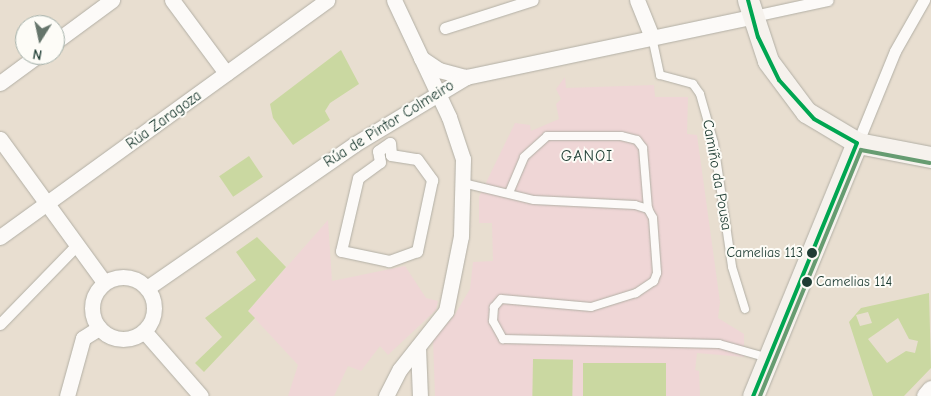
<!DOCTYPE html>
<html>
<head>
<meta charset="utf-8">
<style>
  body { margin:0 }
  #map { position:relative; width:931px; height:396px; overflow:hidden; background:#e8ded0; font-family:"Comic Neue",sans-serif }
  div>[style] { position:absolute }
  .built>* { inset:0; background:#efd6d6 }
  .green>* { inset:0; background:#cad8a1; transform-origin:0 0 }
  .roads { filter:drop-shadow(0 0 1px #b2afa5) drop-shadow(0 0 1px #b2afa5) }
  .service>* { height:8px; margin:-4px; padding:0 4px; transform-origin:4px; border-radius:4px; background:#fcfaf8 }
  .pedestrian>* { height:11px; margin:-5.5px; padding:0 5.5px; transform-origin:5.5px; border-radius:5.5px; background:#fcfaf8 }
  .minor>* { height:15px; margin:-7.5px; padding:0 7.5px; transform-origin:7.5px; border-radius:7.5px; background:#fcfaf8 }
  .minor>.ring { margin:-7.5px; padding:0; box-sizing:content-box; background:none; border:15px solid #fcfaf8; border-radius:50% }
  .tertiary>* { height:19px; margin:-9.5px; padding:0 9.5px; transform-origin:9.5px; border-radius:9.5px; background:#fcfaf8 }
  .secondary>* { height:21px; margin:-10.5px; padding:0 10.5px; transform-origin:10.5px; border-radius:10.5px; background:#f6f2ed }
  .bus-1>* { height:4px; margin:-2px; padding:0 2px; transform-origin:2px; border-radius:2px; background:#00a651 }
  .bus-2>* { height:4px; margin:-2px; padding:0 2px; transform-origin:2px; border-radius:2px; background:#669c71 }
  .dots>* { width:14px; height:14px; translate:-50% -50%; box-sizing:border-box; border:2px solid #fdfcf7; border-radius:50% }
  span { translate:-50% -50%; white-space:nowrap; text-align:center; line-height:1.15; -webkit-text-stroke:4px #fdfcf7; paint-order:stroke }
  .bus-label { font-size:14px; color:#1f3d34 }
  .right { translate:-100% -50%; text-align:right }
  .left { translate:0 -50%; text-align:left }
  .street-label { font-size:15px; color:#1f3d34 }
  .neighbourhood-label { font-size:16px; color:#1f3d34; letter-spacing:1px }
  .north { position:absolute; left:15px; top:15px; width:50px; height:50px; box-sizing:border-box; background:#fdfcf7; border:1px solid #a4b0a9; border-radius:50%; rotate:190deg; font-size:14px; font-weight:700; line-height:20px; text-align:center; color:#1f3d34 }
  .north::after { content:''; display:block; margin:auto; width:18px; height:22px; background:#65756b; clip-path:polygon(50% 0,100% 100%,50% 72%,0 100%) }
</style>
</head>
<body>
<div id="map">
  <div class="built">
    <i style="clip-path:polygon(565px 77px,566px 88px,654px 85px,655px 97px,688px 97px,687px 134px,697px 135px,720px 302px,718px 318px,744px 334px,744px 357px,697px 353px,695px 370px,699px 371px,700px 396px,435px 396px,433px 340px,454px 316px,470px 289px,473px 262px,493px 261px,492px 223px,479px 223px,479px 197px,515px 123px,530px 125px,531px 131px,559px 119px,556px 104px,561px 99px,556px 89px)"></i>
    <i style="clip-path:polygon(328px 220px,332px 281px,405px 266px,426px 298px,438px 301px,436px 310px,388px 355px,380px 346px,361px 371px,348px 366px,334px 396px,288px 396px,298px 365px,248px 311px)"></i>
  </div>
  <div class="green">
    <i style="clip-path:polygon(341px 50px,359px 84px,330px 103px,325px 111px,330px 120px,293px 145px,273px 118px,270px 104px)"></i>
    <i style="left:249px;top:156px;width:25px;height:36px;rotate:56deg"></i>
    <i style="clip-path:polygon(257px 237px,286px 267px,248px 311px,255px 318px,204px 372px,195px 363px,222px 337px,205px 318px,256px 280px,236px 252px)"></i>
    <i style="clip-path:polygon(evenodd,929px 293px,931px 368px,904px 396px,873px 396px,849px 322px,861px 308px,929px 293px,868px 312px,872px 323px,860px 326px,856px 315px,868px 312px,929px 293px,898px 318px,909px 339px,918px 341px,915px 353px,906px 351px,887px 363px,868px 339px,898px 318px)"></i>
    <i style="left:533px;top:359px;width:40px;height:37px;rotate:1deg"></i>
    <i style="left:583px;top:363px;width:83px;height:33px"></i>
  </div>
  <div class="roads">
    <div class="service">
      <i style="left:652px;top:37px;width:39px;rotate:78deg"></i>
      <i style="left:660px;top:75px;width:34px;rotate:15deg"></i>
      <i style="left:693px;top:84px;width:12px;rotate:55deg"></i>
      <i style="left:700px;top:94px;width:51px;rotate:74.1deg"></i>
      <i style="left:714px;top:143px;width:125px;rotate:81.7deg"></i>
      <i style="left:732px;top:267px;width:44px;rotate:72.8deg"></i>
      <i style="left:463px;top:183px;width:73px;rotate:13.5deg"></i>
      <i style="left:534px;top:200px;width:101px;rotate:2.8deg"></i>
      <i style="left:635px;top:205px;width:14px;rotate:17deg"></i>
      <i style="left:648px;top:209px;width:10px;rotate:61deg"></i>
      <i style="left:653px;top:218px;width:55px;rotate:85.8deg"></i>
      <i style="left:657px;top:273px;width:9px;rotate:111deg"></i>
      <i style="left:654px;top:281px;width:22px;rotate:146deg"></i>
      <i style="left:636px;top:293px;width:47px;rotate:162.7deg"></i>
      <i style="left:591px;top:307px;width:90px;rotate:-174.9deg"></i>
      <i style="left:501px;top:299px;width:11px;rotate:131deg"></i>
      <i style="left:494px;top:307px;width:14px;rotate:94deg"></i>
      <i style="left:493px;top:321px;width:21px;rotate:61deg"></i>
      <i style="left:503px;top:339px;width:216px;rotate:1.3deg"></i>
      <i style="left:719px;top:344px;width:51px;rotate:15.9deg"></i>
      <i style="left:509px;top:193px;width:39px;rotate:-67deg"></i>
      <i style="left:524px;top:157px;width:31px;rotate:-42deg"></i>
      <i style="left:547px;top:136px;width:74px"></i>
      <i style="left:621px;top:136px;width:16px;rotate:14deg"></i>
      <i style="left:637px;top:140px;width:10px;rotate:53deg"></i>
      <i style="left:643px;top:148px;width:61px;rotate:85.3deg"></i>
    </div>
    <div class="pedestrian">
      <i style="left:763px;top:14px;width:66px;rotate:-12.3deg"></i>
      <i style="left:445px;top:28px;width:92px;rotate:-17.7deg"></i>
      <i style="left:862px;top:132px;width:87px;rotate:-67.8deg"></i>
      <i style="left:895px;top:51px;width:59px;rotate:-60.4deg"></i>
      <i style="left:390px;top:143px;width:12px;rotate:85deg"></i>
      <i style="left:391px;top:155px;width:26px;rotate:9deg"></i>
      <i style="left:417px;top:159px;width:26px;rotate:54deg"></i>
      <i style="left:432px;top:180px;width:73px;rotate:101.9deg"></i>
      <i style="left:417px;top:251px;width:30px;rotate:160deg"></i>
      <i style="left:389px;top:261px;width:49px;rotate:-168.2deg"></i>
      <i style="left:341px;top:251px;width:75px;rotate:-76.9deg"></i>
      <i style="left:358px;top:178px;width:27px;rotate:-36deg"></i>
      <i style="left:380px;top:162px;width:11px;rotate:-100deg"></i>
      <i style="left:378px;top:151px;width:14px;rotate:-34deg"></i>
      <i style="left:0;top:324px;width:107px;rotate:-45.8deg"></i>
    </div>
    <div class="minor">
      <i style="left:172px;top:0;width:91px;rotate:53.5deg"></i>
      <i style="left:637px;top:0;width:40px;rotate:68deg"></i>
      <i style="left:55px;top:42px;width:71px;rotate:-36.4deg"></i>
      <i style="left:421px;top:58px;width:22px;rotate:34deg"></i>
      <i style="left:439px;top:70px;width:28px;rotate:15deg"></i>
      <i style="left:0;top:83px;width:47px;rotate:-36.4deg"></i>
      <i style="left:0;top:139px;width:177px;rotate:54deg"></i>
      <i style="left:0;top:237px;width:404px;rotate:-35.9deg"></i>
      <i class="ring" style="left:92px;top:277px;width:47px;height:47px"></i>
      <i style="left:147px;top:288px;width:253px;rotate:-34.7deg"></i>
      <i style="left:355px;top:144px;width:130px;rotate:-31.1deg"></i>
      <i style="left:466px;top:77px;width:291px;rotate:-11.9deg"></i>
      <i style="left:144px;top:331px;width:86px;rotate:48.8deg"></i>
      <i style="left:418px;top:347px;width:49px;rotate:87.7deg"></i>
      <i style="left:67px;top:396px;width:60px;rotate:-74.6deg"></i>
      <i style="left:83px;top:338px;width:19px;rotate:-32deg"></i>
      <i style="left:386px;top:396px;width:30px;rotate:-63deg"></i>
      <i style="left:400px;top:369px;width:74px;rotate:-51.6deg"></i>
      <i style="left:446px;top:311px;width:76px;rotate:-78.7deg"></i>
      <i style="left:461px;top:236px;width:77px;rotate:-88.5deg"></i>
      <i style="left:463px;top:159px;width:44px;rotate:-108.4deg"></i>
      <i style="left:449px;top:117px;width:129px;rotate:-115.2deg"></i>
    </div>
    <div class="tertiary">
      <i style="left:926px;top:396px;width:8px;rotate:-50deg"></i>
    </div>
    <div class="secondary">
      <i style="left:748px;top:0;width:64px;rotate:71.8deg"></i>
      <i style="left:768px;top:61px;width:64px;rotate:53.3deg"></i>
      <i style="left:806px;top:112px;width:61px;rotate:30.8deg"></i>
      <i style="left:858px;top:143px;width:74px;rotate:10.9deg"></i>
      <i style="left:753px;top:396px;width:274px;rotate:-67.7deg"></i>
    </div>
  </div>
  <div class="bus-1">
    <i style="left:748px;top:0;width:38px;rotate:75deg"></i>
    <i style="left:758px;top:37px;width:48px;rotate:64deg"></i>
    <i style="left:779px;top:80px;width:52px;rotate:48.1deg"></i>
    <i style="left:814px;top:119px;width:49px;rotate:29.2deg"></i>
    <i style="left:857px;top:143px;width:274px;rotate:112.3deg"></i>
  </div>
  <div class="bus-2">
    <i style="left:760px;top:396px;width:266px;rotate:-67.7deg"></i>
    <i style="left:861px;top:150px;width:70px;rotate:10.7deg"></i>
  </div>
  <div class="dots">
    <i style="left:812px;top:253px;background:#1f3d34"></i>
    <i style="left:807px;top:282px;background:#1f3d34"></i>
  </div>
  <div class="bus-label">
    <span class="right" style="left:803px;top:253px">Camelias 113</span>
    <span class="left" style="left:816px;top:282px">Camelias 114</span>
  </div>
  <div class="street-label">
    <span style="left:164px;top:120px;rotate:-36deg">Rúa Zaragoza</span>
    <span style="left:389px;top:124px;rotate:-32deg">Rúa de Pintor Colmeiro</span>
    <span style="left:717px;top:175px;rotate:80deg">Camiño da Pousa</span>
  </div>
  <div class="neighbourhood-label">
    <span style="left:587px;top:156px">GANOI</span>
  </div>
  <div class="north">N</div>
</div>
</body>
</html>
